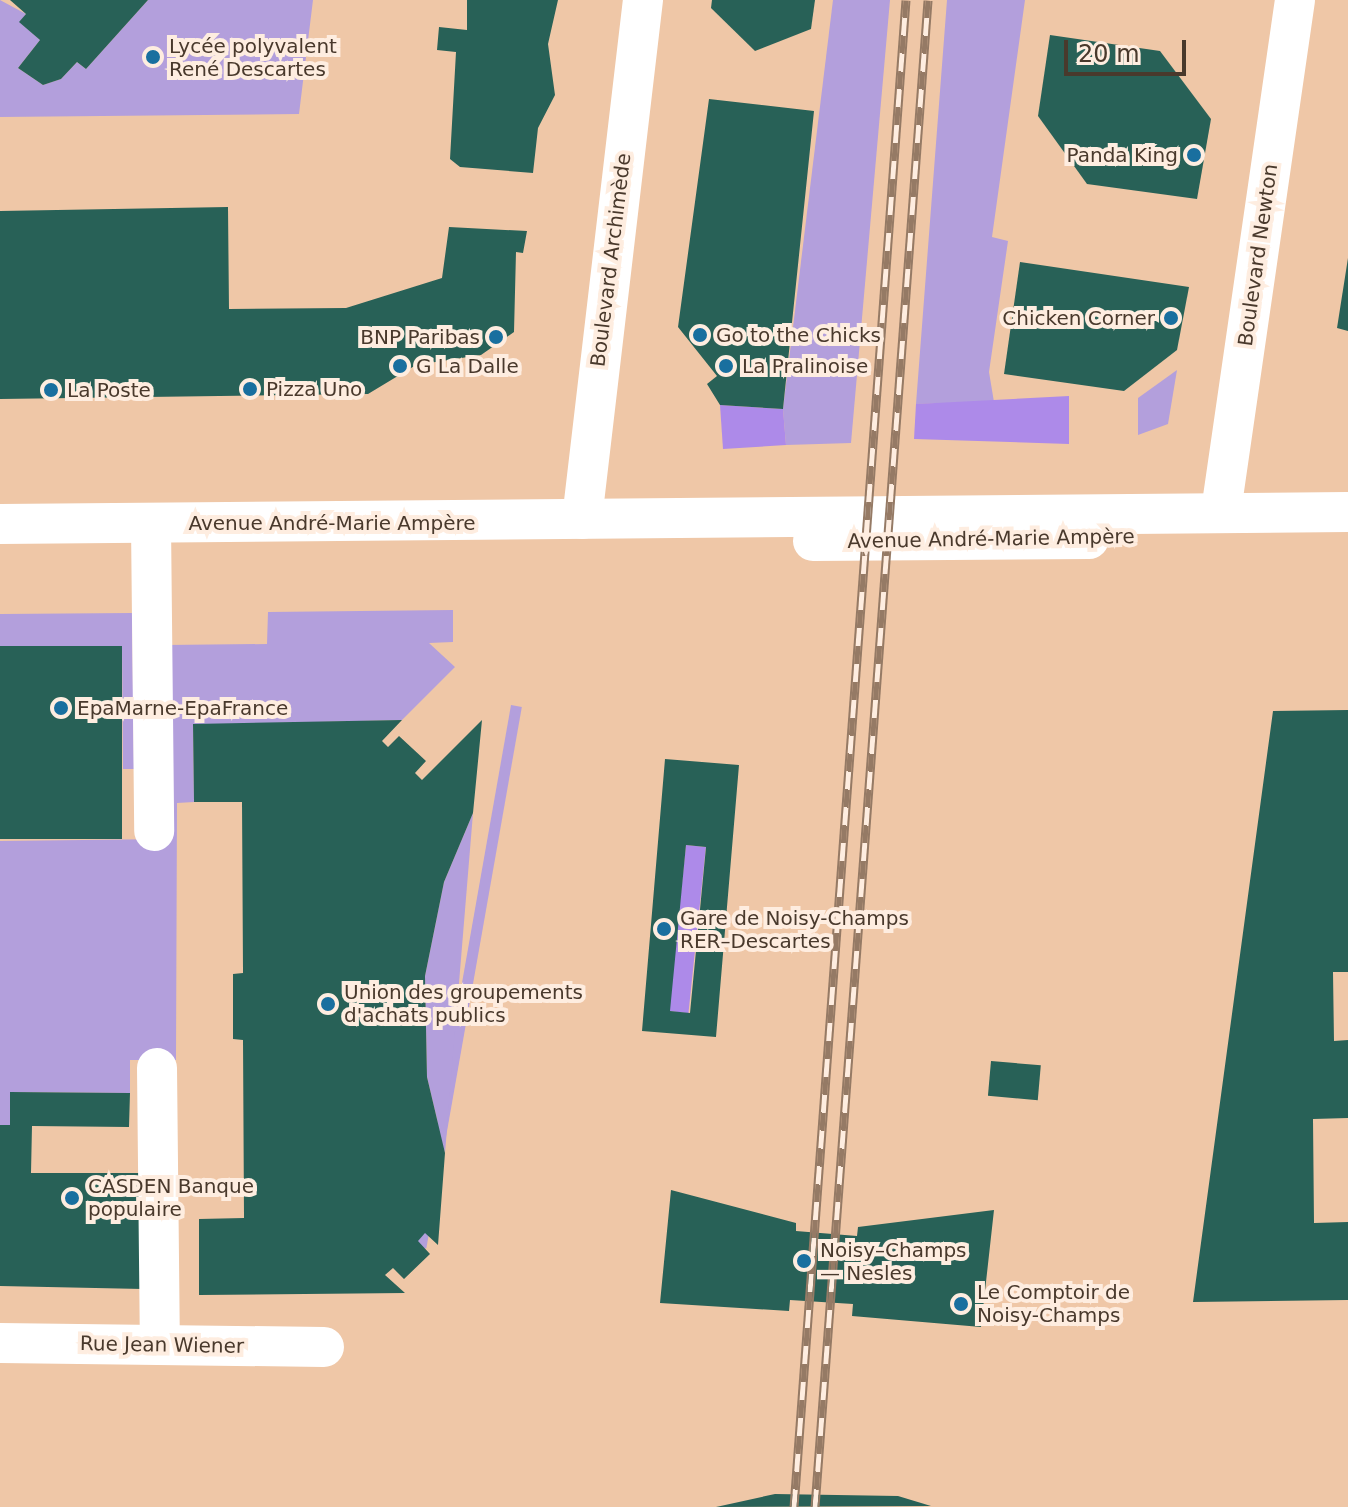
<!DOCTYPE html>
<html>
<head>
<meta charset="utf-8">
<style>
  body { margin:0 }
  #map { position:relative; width:1348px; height:1507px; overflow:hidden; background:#efc7a7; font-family:"DejaVu Sans",sans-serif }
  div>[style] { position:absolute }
  .green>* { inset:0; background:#b39fdc; transform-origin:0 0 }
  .forest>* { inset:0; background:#ad8ae9; transform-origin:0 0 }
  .building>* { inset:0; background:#286157; transform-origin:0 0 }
  .minor>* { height:40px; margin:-20px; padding:0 20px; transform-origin:20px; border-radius:20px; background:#fff }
  .rail>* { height:9px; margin-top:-4.5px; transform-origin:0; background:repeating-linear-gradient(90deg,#feede0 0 18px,#957a65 0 36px); box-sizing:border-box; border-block:2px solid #957a65 }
  .dots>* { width:22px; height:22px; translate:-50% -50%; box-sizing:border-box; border:4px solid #feede0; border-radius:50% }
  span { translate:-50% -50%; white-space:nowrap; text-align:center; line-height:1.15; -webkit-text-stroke:8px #feede0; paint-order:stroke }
  .poi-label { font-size:20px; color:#49392c }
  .left { translate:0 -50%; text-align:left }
  .right { translate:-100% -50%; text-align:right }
  .street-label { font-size:20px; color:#49392c }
  .scale { position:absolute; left:1064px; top:40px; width:122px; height:36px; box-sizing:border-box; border:4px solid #49392c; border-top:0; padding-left:10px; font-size:24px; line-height:28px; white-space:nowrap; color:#49392c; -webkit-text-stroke:6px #feede0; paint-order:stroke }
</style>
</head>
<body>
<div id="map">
  <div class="green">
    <i style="clip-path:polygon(0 0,26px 14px,20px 22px,40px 40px,18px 68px,43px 85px,61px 79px,77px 62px,86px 69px,148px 0,313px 0,299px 114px,0 117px)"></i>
    <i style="clip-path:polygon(833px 0,890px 0,851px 443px,786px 445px,783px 409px)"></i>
    <i style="clip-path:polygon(947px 0,1025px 0,992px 237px,1008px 241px,989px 372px,994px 402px,916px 404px)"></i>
    <i style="clip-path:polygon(1177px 370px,1168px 424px,1138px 435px,1138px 398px)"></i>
    <i style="clip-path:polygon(453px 610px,453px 642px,429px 643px,455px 667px,402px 720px,193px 725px,194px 802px,177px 803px,176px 1060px,130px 1060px,130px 1093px,11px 1092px,10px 1125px,0 1125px,0 841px,167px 839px,165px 645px,267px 644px,268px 612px)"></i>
    <i style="clip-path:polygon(132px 613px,134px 769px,123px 769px,122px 646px,0 647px,0 614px)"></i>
    <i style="left:511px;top:705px;width:11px;height:550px;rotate:10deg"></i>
    <i style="clip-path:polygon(473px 813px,445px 1153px,427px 1077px,425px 976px,444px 882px)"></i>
  </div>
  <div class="forest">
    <i style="clip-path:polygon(1069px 396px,1069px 444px,914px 439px,916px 404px)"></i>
    <i style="clip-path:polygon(720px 405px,783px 409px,786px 445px,723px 449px)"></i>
    <i style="left:686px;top:845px;width:20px;height:167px;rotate:6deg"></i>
  </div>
  <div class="building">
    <i style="clip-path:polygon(10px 0,148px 0,86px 69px,77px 62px,61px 79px,43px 85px,18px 68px,40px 40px,19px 22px,26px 14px)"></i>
    <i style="clip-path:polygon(467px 0,558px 0,548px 44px,555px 95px,538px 128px,533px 173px,460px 167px,450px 159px,456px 52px,437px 50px,439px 27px,467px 30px)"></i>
    <i style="clip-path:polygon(712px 0,815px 0,811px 29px,755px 51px,711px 8px)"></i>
    <i style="clip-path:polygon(1050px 35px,1160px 51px,1211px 119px,1197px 199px,1087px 184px,1038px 116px)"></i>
    <i style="clip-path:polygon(709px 99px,814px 111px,783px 409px,720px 405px,707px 384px,717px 376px,678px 327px)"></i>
    <i style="clip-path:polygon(228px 207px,229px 309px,346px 308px,442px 278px,449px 227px,527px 231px,523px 253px,516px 252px,514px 332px,481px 355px,416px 365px,368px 394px,0 399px,0 211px)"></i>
    <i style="clip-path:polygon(1348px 258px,1348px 331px,1337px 328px)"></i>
    <i style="clip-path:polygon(1020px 262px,1189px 287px,1177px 350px,1124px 391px,1004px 374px)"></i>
    <i style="left:122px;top:646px;width:193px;height:122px;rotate:90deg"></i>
    <i style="clip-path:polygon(1348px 710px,1348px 972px,1333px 972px,1334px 1041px,1348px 1040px,1348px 1118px,1313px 1119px,1314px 1223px,1348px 1222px,1348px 1300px,1193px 1302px,1273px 711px)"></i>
    <i style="clip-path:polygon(402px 720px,382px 741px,388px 747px,399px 736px,426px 761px,415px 773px,422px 780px,482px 720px,473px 813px,444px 882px,425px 976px,427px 1077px,445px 1153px,438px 1245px,425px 1233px,418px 1241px,430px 1254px,404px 1279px,393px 1268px,385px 1275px,405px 1293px,199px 1295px,199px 1219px,244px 1218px,243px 1040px,233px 1039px,233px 974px,243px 973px,242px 802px,194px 802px,193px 724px)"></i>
    <i style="clip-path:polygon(evenodd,665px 759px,739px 765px,716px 1037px,642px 1031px,665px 759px,686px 845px,706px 847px,690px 1013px,670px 1011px,686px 845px)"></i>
    <i style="left:991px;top:1061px;width:50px;height:35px;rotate:5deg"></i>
    <i style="clip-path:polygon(10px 1092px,130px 1093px,129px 1127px,32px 1126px,31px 1173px,144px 1173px,143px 1289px,0 1286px,0 1125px,10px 1125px)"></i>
    <i style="clip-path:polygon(671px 1190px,796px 1223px,796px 1231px,857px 1236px,858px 1227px,994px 1210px,981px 1327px,852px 1316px,853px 1304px,790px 1300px,789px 1311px,660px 1303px)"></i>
    <i style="clip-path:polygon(775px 1494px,898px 1496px,931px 1506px,716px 1507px)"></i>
  </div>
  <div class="minor">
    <i style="left:1221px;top:511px;width:516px;rotate:-81.76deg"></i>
    <i style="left:582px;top:519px;width:523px;rotate:-83.3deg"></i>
    <i style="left:0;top:524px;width:1348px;rotate:-0.51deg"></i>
    <i style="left:151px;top:524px;width:307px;rotate:89.4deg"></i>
    <i style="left:813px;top:541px;width:276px;rotate:-0.4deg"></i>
    <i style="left:157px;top:1068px;width:277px;rotate:89.4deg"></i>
    <i style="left:0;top:1343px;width:324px;rotate:0.7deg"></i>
  </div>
  <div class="rail">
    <i style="left:794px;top:1507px;width:1511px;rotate:-85.75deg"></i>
    <i style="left:815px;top:1507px;width:1511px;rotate:-85.71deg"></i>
  </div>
  <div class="dots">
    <i style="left:153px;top:57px;background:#196f9f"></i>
    <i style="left:1194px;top:155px;background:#196f9f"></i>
    <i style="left:1171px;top:318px;background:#196f9f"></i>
    <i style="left:700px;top:335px;background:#196f9f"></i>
    <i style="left:496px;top:337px;background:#196f9f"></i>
    <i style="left:400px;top:366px;background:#196f9f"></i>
    <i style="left:726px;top:366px;background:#196f9f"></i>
    <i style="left:250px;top:389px;background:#196f9f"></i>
    <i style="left:51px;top:390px;background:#196f9f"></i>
    <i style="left:61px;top:708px;background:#196f9f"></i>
    <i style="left:664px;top:929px;background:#196f9f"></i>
    <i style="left:328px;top:1004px;background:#196f9f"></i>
    <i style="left:72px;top:1198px;background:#196f9f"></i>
    <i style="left:804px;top:1261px;background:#196f9f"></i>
    <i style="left:961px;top:1304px;background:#196f9f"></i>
  </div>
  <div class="poi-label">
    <span class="left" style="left:169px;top:58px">Lycée polyvalent<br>René Descartes</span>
    <span class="right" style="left:1178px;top:155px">Panda King</span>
    <span class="right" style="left:1155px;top:318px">Chicken Corner</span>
    <span class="left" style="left:716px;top:335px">Go to the Chicks</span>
    <span class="right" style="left:480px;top:337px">BNP Paribas</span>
    <span class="left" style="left:416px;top:366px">G La Dalle</span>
    <span class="left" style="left:742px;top:366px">La Pralinoise</span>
    <span class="left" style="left:266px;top:389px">Pizza Uno</span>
    <span class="left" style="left:67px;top:390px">La Poste</span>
    <span class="left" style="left:77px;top:708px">EpaMarne-EpaFrance</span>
    <span class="left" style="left:680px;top:930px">Gare de Noisy-Champs<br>RER–Descartes</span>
    <span class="left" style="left:344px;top:1004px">Union des groupements<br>d'achats publics</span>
    <span class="left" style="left:88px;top:1198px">CASDEN Banque<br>populaire</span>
    <span class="left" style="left:820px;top:1262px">Noisy–Champs<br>— Nesles</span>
    <span class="left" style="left:977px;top:1304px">Le Comptoir de<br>Noisy-Champs</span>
  </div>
  <div class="street-label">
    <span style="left:1258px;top:255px;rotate:-82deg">Boulevard Newton</span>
    <span style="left:611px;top:260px;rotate:-83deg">Boulevard Archimède</span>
    <span style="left:332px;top:523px">Avenue André-Marie Ampère</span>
    <span style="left:991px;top:539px;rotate:-1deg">Avenue André-Marie Ampère</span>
    <span style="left:162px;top:1345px;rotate:1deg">Rue Jean Wiener</span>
  </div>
  <div class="scale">20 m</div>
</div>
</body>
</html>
